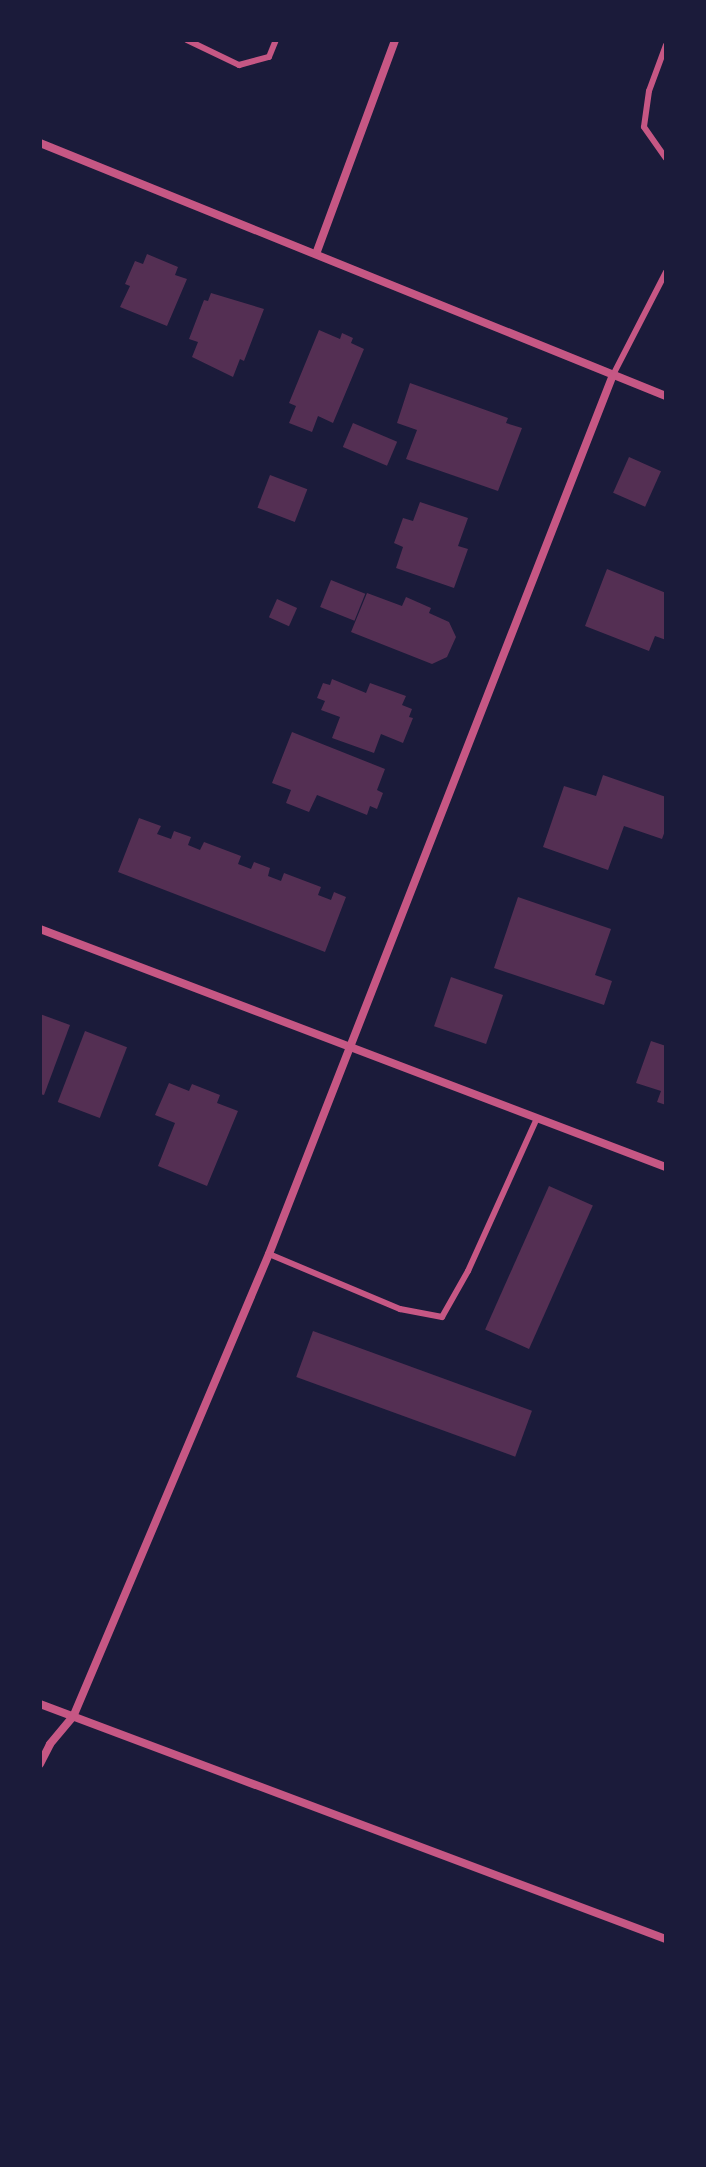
<!DOCTYPE html>
<html>
<head>
<meta charset="utf-8">
<style>
  body { margin:0 }
  #map { position:relative; width:706px; height:2167px; overflow:hidden; background:#1b1b3a; font-family:Karla,sans-serif }
  div>[style] { position:absolute }
  .building>* { inset:0; background:#542f53; transform-origin:0 0 }
  .service>* { height:6px; margin:-3px; padding:0 3px; transform-origin:3px; border-radius:3px; background:#c65784 }
  .minor>* { height:8px; margin:-4px; padding:0 4px; transform-origin:4px; border-radius:4px; background:#c65784 }
  span { translate:-50% -50%; white-space:nowrap; text-align:center; line-height:1.15; -webkit-text-stroke:6px #1b1b3a; paint-order:stroke }
  .frame { position:absolute; inset:0; border:42px solid #1b1b3a; pointer-events:none }
</style>
</head>
<body>
<div id="map">
  <div class="building">
    <i style="clip-path:polygon(147px 254px,178px 267px,175px 275px,187px 279px,167px 326px,120px 307px,130px 286px,125px 284px,135px 261px,143px 264px)"></i>
    <i style="clip-path:polygon(211px 293px,264px 309px,244px 361px,240px 359px,233px 377px,192px 357px,198px 342px,189px 339px,204px 300px,208px 301px)"></i>
    <i style="clip-path:polygon(319px 330px,340px 339px,342px 333px,353px 338px,351px 343px,364px 349px,333px 423px,318px 416px,312px 432px,289px 423px,296px 406px,289px 403px)"></i>
    <i style="clip-path:polygon(410px 383px,508px 418px,506px 423px,522px 428px,498px 491px,406px 459px,417px 430px,397px 423px)"></i>
    <i style="left:353px;top:423px;width:48px;height:26px;rotate:23deg"></i>
    <i style="left:629px;top:457px;width:35px;height:39px;rotate:24deg"></i>
    <i style="left:270px;top:475px;width:40px;height:35px;rotate:21deg"></i>
    <i style="clip-path:polygon(420px 502px,468px 518px,458px 546px,468px 549px,454px 588px,396px 568px,403px 547px,394px 543px,403px 518px,413px 521px)"></i>
    <i style="clip-path:polygon(607px 569px,666px 593px,666px 640px,655px 636px,649px 651px,585px 626px)"></i>
    <i style="left:331px;top:580px;width:37px;height:29px;rotate:22deg"></i>
    <i style="clip-path:polygon(367px 593px,402px 606px,406px 597px,431px 608px,429px 613px,449px 622px,456px 637px,447px 657px,432px 664px,351px 632px)"></i>
    <i style="left:277px;top:599px;width:22px;height:20px;rotate:24deg"></i>
    <i style="clip-path:polygon(332px 679px,366px 693px,370px 683px,406px 696px,402px 705px,412px 709px,409px 717px,413px 718px,403px 743px,381px 734px,374px 753px,332px 738px,340px 717px,321px 710px,325px 701px,317px 698px,323px 683px,330px 685px)"></i>
    <i style="clip-path:polygon(292px 732px,385px 769px,377px 790px,383px 793px,377px 809px,370px 806px,367px 815px,317px 795px,309px 812px,286px 803px,291px 790px,272px 783px)"></i>
    <i style="clip-path:polygon(603px 775px,666px 797px,666px 828px,662px 839px,624px 826px,608px 870px,543px 847px,564px 786px,596px 796px)"></i>
    <i style="clip-path:polygon(139px 818px,161px 826px,157px 834px,171px 839px,174px 831px,191px 837px,188px 845px,200px 850px,204px 842px,241px 856px,238px 864px,251px 869px,254px 862px,270px 868px,268px 876px,281px 881px,284px 873px,321px 887px,318px 895px,331px 900px,334px 892px,346px 897px,325px 952px,118px 872px)"></i>
    <i style="clip-path:polygon(518px 897px,611px 929px,595px 975px,612px 981px,604px 1005px,494px 968px)"></i>
    <i style="left:451px;top:977px;width:55px;height:52px;rotate:19deg"></i>
    <i style="clip-path:polygon(40px 1014px,70px 1025px,44px 1095px,40px 1094px)"></i>
    <i style="left:85px;top:1031px;width:45px;height:76px;rotate:21deg"></i>
    <i style="clip-path:polygon(651px 1041px,666px 1046px,666px 1105px,657px 1102px,661px 1091px,636px 1083px)"></i>
    <i style="clip-path:polygon(169px 1083px,189px 1091px,192px 1084px,220px 1095px,217px 1103px,238px 1111px,207px 1186px,158px 1166px,175px 1123px,155px 1115px)"></i>
    <i style="left:549px;top:1186px;width:48px;height:157px;rotate:24deg"></i>
    <i style="left:313px;top:1331px;width:233px;height:49px;rotate:20deg"></i>
  </div>
  <div class="service">
    <i style="left:187px;top:40px;width:58px;rotate:25.7deg"></i>
    <i style="left:239px;top:65px;width:31px;rotate:-15deg"></i>
    <i style="left:269px;top:57px;width:18px;rotate:-68deg"></i>
    <i style="left:666px;top:45px;width:49px;rotate:110.3deg"></i>
    <i style="left:649px;top:91px;width:36px;rotate:98deg"></i>
    <i style="left:644px;top:127px;width:38px;rotate:55deg"></i>
    <i style="left:613px;top:375px;width:116px;rotate:-62.8deg"></i>
    <i style="left:269px;top:1254px;width:142px;rotate:22.8deg"></i>
    <i style="left:400px;top:1309px;width:43px;rotate:10.8deg"></i>
    <i style="left:442px;top:1317px;width:53px;rotate:-60.5deg"></i>
    <i style="left:468px;top:1271px;width:168px;rotate:-65.7deg"></i>
  </div>
  <div class="minor">
    <i style="left:40px;top:143px;width:675px;rotate:22.01deg"></i>
    <i style="left:316px;top:254px;width:228px;rotate:-69.7deg"></i>
    <i style="left:40px;top:929px;width:670px;rotate:20.82deg"></i>
    <i style="left:40px;top:1704px;width:669px;rotate:20.58deg"></i>
    <i style="left:40px;top:1764px;width:22px;rotate:-63deg"></i>
    <i style="left:50px;top:1744px;width:35px;rotate:-50deg"></i>
    <i style="left:73px;top:1717px;width:503px;rotate:-67.06deg"></i>
    <i style="left:269px;top:1254px;width:944px;rotate:-68.63deg"></i>
  </div>
  <div class="frame"></div>
</div>
</body>
</html>
